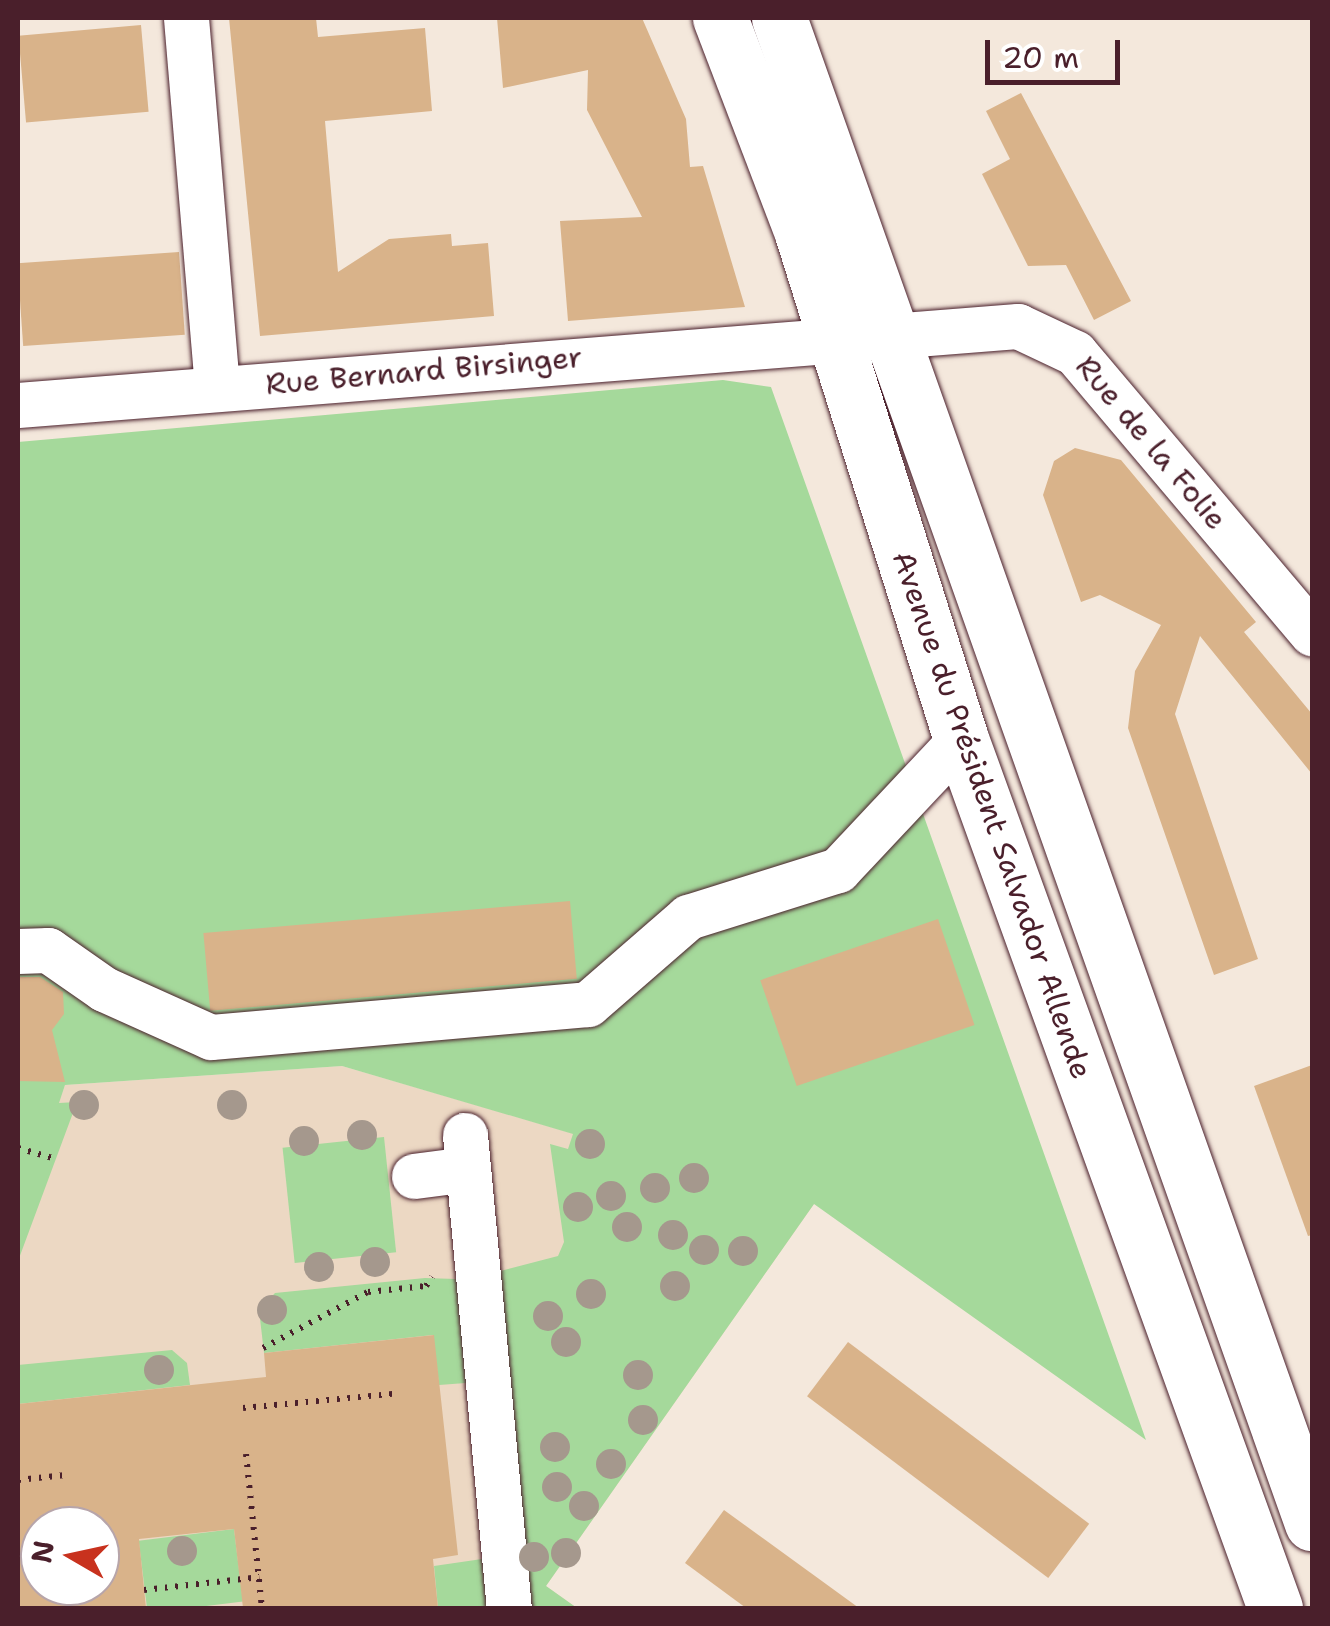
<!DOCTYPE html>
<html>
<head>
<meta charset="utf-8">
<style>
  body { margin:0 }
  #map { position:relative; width:1330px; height:1626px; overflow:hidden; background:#f4e8dc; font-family:"Shantell Sans",sans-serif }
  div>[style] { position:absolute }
  .built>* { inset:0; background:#ecd8c3 }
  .green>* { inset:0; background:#a5d99b; transform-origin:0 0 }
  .building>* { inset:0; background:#d9b38a; transform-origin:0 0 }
  .path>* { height:6px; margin-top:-3px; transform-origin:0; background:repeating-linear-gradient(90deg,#4a1f2b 0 2.5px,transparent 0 10.5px) }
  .roads { filter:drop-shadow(0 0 2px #4a1f2b) drop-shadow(0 0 2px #4a1f2b) }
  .minor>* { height:45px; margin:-22.5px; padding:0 22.5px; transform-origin:22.5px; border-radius:22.5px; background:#fff }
  .major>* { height:55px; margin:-27.5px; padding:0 27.5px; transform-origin:27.5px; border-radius:27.5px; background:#fff }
  .trees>* { width:30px; height:30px; margin:-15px; border-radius:50%; background:#a5988d }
  span { translate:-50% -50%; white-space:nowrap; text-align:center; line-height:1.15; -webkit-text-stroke:9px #fff; paint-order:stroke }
  .street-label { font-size:30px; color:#4a1f2b }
  .frame { position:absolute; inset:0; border:20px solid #4a1f2b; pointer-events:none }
  .north { position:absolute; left:20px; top:1506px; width:100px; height:100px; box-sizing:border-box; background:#fff; border:2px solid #b7a5aa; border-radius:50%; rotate:279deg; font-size:28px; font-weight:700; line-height:40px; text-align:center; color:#4a1f2b }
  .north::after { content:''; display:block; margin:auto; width:35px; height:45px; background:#c8321e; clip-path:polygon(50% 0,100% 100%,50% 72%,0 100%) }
  .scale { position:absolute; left:985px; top:40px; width:135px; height:45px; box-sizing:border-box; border:5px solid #4a1f2b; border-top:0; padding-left:12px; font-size:30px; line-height:35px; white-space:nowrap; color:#4a1f2b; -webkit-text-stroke:8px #fff; paint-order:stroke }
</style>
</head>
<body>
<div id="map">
  <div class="built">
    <i style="clip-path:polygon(evenodd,342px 1066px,814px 1204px,546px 1586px,577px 1608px,18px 1608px,18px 1214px,65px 1085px,342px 1066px,40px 1526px,100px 1526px,100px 1586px,40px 1586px,40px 1526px)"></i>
  </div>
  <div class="green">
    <i style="clip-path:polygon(723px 380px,771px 387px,1146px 1440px,814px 1204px,546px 1586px,577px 1608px,530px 1608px,493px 1273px,558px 1256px,564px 1242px,550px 1144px,568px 1149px,573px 1134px,342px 1066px,65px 1085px,59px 1103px,77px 1102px,18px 1261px,18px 442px)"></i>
    <i style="left:384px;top:1137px;width:116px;height:102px;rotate:84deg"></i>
    <i style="clip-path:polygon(425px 1278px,456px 1279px,479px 1382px,439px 1385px,433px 1335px,264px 1353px,259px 1310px,275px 1293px)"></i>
    <i style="clip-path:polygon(172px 1350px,187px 1363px,190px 1385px,18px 1404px,18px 1365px)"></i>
    <i style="left:234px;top:1529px;width:73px;height:96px;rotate:83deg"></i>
    <i style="clip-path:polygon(482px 1559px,487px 1608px,438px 1608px,434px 1566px)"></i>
  </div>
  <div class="building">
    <i style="clip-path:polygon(229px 18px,316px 18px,318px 37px,425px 28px,432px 111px,325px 121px,338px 272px,389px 239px,451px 234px,452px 246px,488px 243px,494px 316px,260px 336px)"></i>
    <i style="clip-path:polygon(497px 18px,642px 18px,686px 119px,690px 167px,703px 166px,745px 307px,568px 321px,560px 221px,642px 217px,587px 110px,588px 70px,503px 88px)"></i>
    <i style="left:141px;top:25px;width:87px;height:123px;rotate:85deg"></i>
    <i style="clip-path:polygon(1021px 93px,1131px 301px,1094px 320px,1066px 265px,1028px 266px,982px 174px,1010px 159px,986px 111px)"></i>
    <i style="left:179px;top:252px;width:83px;height:162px;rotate:86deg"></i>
    <i style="clip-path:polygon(1075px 448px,1121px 460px,1256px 622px,1244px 632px,1312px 714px,1312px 774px,1200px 636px,1175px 714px,1258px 959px,1214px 975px,1128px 728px,1135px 671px,1161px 625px,1100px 595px,1081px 602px,1043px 495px,1054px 461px)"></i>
    <i style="left:570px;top:901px;width:78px;height:368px;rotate:85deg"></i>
    <i style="left:938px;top:919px;width:112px;height:188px;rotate:71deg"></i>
    <i style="clip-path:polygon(18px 977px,40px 977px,63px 992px,64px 1014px,52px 1030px,65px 1082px,18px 1081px)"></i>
    <i style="clip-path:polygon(1312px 1065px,1312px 1235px,1308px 1236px,1254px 1086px)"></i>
    <i style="clip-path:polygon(evenodd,434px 1335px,458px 1555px,433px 1559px,438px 1608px,243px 1608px,234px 1529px,139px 1539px,146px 1608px,18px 1608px,18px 1404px,266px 1377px,264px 1353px,434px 1335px,40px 1526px,100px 1526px,100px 1586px,40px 1586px,40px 1526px)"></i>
    <i style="left:848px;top:1342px;width:302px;height:68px;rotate:37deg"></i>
    <i style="clip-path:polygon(724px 1510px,859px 1608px,746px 1608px,685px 1563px)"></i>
  </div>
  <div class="path">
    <i style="left:18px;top:1148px;width:40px;rotate:16deg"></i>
    <i style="left:263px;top:1348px;width:119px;rotate:-28.1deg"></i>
    <i style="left:368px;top:1292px;width:58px;rotate:-5.9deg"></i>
    <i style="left:426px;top:1286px;width:11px;rotate:-56deg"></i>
    <i style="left:243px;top:1408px;width:150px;rotate:-5.4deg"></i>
    <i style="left:246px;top:1454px;width:155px;rotate:84.1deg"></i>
    <i style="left:18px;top:1480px;width:48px;rotate:-5.9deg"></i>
    <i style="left:144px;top:1590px;width:116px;rotate:-6.4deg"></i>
  </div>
  <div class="roads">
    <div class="minor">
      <i style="left:186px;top:18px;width:371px;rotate:85.2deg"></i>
      <i style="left:18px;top:405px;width:1003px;rotate:-4.52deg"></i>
      <i style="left:1018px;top:326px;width:63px;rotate:25.3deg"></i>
      <i style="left:1075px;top:353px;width:367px;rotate:49.8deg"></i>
      <i style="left:18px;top:951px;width:30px;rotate:-2deg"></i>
      <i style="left:48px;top:950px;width:68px;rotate:34.9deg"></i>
      <i style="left:104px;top:989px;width:117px;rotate:24.2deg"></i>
      <i style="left:211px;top:1037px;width:378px;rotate:-5deg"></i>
      <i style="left:588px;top:1004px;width:133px;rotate:-41deg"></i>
      <i style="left:688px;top:917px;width:157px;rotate:-17.4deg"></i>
      <i style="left:838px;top:870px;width:180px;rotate:-46.8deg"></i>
      <i style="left:465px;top:1135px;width:475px;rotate:84.7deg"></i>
      <i style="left:414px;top:1176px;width:54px;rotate:-7.4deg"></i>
    </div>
    <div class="major">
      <i style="left:720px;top:18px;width:230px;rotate:69.1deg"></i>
      <i style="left:802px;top:233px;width:530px;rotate:72.56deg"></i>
      <i style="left:961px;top:739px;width:924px;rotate:70.13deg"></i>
      <i style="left:779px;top:18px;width:1597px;rotate:70.5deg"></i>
    </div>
  </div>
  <div class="trees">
    <i style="left:84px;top:1105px"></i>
    <i style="left:232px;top:1105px"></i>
    <i style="left:362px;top:1135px"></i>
    <i style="left:304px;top:1141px"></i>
    <i style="left:590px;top:1144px"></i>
    <i style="left:694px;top:1178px"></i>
    <i style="left:655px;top:1188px"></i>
    <i style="left:611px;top:1196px"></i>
    <i style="left:578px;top:1207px"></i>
    <i style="left:627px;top:1227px"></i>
    <i style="left:673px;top:1235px"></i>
    <i style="left:704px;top:1250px"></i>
    <i style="left:743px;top:1251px"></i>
    <i style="left:375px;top:1262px"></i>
    <i style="left:319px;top:1267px"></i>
    <i style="left:675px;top:1286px"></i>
    <i style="left:591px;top:1294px"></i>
    <i style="left:272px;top:1310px"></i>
    <i style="left:548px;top:1316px"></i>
    <i style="left:566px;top:1342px"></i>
    <i style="left:159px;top:1370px"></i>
    <i style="left:638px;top:1375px"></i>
    <i style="left:643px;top:1420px"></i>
    <i style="left:555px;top:1447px"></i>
    <i style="left:611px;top:1464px"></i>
    <i style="left:557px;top:1487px"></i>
    <i style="left:584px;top:1506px"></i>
    <i style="left:182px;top:1551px"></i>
    <i style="left:566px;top:1553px"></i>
    <i style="left:534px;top:1557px"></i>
  </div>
  <div class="street-label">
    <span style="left:424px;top:371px;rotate:-5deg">Rue Bernard Birsinger</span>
    <span style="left:1151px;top:443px;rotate:50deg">Rue de la Folie</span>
    <span style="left:992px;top:815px;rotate:71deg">Avenue du Président Salvador Allende</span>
  </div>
  <div class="frame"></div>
  <div class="north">N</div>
  <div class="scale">20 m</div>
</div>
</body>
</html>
